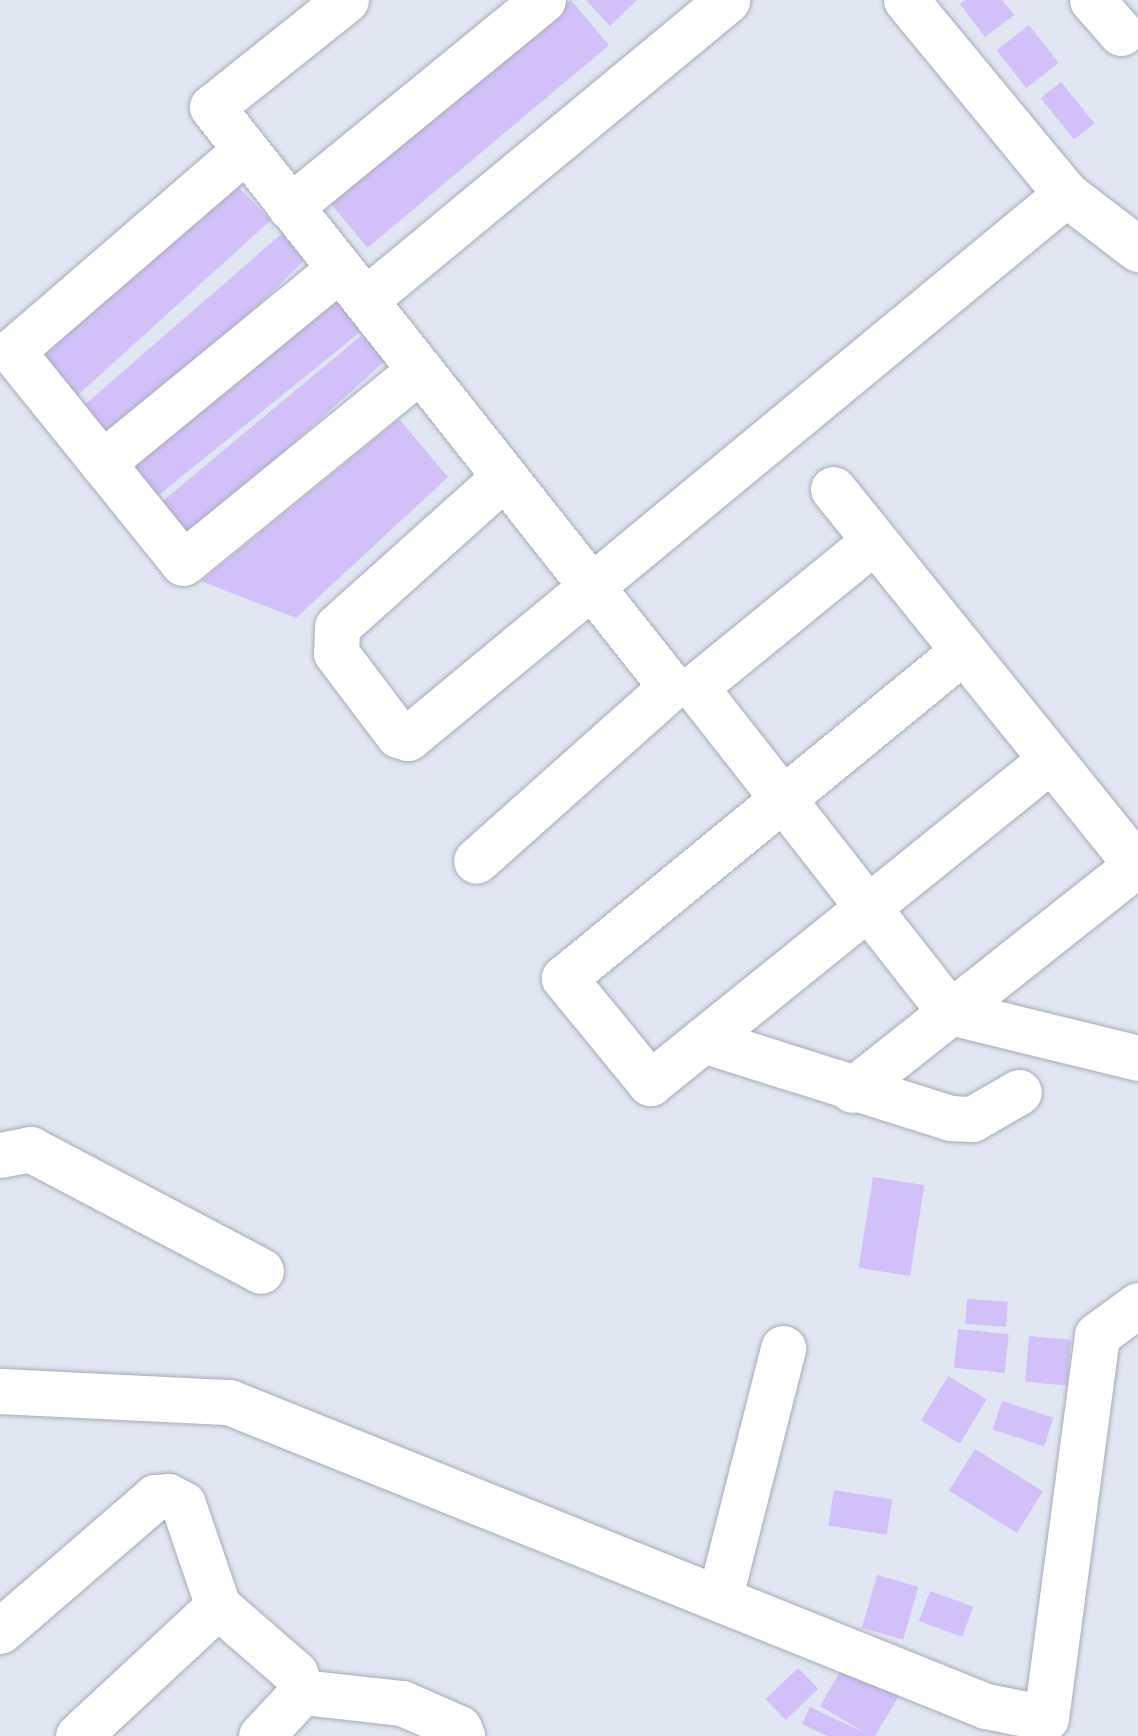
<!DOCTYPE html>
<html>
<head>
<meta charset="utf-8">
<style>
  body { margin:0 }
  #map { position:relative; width:1138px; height:1736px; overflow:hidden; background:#e1e6f3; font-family:Commissioner,sans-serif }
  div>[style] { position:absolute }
  .building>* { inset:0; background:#d2c0f9; transform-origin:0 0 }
  .roads { filter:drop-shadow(0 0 2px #a7abb8) drop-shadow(0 0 2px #a7abb8) }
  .minor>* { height:45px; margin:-22.5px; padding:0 22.5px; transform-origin:22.5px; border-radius:22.5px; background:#fff }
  span { translate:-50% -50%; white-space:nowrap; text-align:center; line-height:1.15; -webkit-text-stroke:9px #e1e6f3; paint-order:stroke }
</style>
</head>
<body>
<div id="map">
  <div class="building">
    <i style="left:571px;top:0;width:59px;height:315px;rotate:50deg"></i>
    <i style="clip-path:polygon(586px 0,637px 0,610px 26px)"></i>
    <i style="clip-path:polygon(966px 0,1002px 0,1014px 15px,985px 37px,960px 4px)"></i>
    <i style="left:1029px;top:25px;width:48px;height:41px;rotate:52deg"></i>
    <i style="left:1061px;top:82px;width:53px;height:26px;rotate:51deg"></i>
    <i style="clip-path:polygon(237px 186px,271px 220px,69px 403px,32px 359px)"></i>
    <i style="clip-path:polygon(286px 230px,305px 259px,109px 455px,74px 414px)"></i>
    <i style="left:334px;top:294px;width:46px;height:274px;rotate:51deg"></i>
    <i style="clip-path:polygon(368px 330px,387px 359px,186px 540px,158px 505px)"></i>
    <i style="clip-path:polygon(399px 419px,448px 477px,296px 618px,201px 581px)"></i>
    <i style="left:873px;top:1177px;width:52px;height:92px;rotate:9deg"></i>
    <i style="left:967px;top:1299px;width:41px;height:25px;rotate:4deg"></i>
    <i style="left:958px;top:1329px;width:51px;height:39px;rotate:6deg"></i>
    <i style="left:1029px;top:1336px;width:42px;height:46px;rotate:5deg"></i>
    <i style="left:948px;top:1376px;width:45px;height:52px;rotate:31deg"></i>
    <i style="left:1002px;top:1401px;width:54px;height:30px;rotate:18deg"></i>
    <i style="left:975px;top:1449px;width:80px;height:49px;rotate:32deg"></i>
    <i style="left:834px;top:1490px;width:59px;height:36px;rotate:9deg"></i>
    <i style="left:877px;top:1575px;width:43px;height:55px;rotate:16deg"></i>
    <i style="left:930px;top:1591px;width:46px;height:32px;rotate:20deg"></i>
    <i style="clip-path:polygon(846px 1662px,900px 1694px,875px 1736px,827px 1736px,802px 1724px,810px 1707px,867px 1734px,820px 1706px)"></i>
    <i style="left:798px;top:1668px;width:29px;height:45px;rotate:46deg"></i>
  </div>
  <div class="roads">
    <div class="minor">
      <i style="left:346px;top:0;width:171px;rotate:141.4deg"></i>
      <i style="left:212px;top:107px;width:740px;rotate:51.64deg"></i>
      <i style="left:671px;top:687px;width:261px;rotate:138.3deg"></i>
      <i style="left:906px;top:0;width:251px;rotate:50.5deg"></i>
      <i style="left:1066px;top:194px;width:91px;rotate:37.4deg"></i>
      <i style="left:1092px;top:0;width:44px;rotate:48.7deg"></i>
      <i style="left:245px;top:150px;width:308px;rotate:139.2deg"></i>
      <i style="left:12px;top:351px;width:272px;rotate:51.1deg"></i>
      <i style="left:183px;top:563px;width:306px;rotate:-39.2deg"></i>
      <i style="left:290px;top:207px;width:327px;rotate:-39.3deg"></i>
      <i style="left:365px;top:300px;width:470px;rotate:-39.6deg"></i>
      <i style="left:102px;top:463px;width:306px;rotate:-39.3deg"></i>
      <i style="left:504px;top:477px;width:224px;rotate:138.1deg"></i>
      <i style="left:337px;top:627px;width:26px;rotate:92deg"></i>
      <i style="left:336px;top:653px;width:103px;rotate:52.9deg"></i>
      <i style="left:398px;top:735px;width:10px;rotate:17deg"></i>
      <i style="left:408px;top:738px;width:854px;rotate:-39.58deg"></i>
      <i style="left:833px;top:489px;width:483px;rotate:51.1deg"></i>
      <i style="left:1136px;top:865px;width:362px;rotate:141.6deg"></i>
      <i style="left:874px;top:541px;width:231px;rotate:140.8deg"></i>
      <i style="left:695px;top:687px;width:413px;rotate:51.9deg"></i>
      <i style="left:950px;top:1012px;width:194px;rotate:13.7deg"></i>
      <i style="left:963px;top:651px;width:516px;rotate:140.66deg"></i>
      <i style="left:564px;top:978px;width:136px;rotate:50.7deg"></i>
      <i style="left:650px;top:1083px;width:513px;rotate:-38.9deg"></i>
      <i style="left:703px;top:1040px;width:259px;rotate:17.5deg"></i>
      <i style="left:950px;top:1118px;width:22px;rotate:3deg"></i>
      <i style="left:972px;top:1119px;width:54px;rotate:-29.9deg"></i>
      <i style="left:0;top:1155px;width:31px;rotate:-11deg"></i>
      <i style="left:30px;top:1149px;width:261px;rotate:27.8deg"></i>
      <i style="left:0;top:1391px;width:229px;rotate:2.8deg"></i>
      <i style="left:229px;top:1402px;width:816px;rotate:21.88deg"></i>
      <i style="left:986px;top:1706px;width:61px;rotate:11.3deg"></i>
      <i style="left:1046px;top:1718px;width:386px;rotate:-82.4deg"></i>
      <i style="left:1097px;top:1335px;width:51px;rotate:-36.2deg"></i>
      <i style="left:720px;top:1596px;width:256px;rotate:-75.7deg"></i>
      <i style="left:0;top:1631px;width:205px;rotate:-40.8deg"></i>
      <i style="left:155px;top:1497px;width:13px;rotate:-4deg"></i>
      <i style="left:168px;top:1496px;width:17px;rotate:28deg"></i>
      <i style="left:183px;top:1504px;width:108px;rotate:71.1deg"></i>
      <i style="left:218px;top:1606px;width:102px;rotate:41deg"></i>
      <i style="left:295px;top:1673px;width:20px;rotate:70deg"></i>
      <i style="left:302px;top:1692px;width:60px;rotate:133deg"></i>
      <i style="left:302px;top:1692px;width:101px;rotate:6.3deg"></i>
      <i style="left:402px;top:1703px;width:62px;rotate:23.7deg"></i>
      <i style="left:459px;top:1728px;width:9px;rotate:69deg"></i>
      <i style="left:78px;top:1736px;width:191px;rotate:-42.9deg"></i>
    </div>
  </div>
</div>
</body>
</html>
